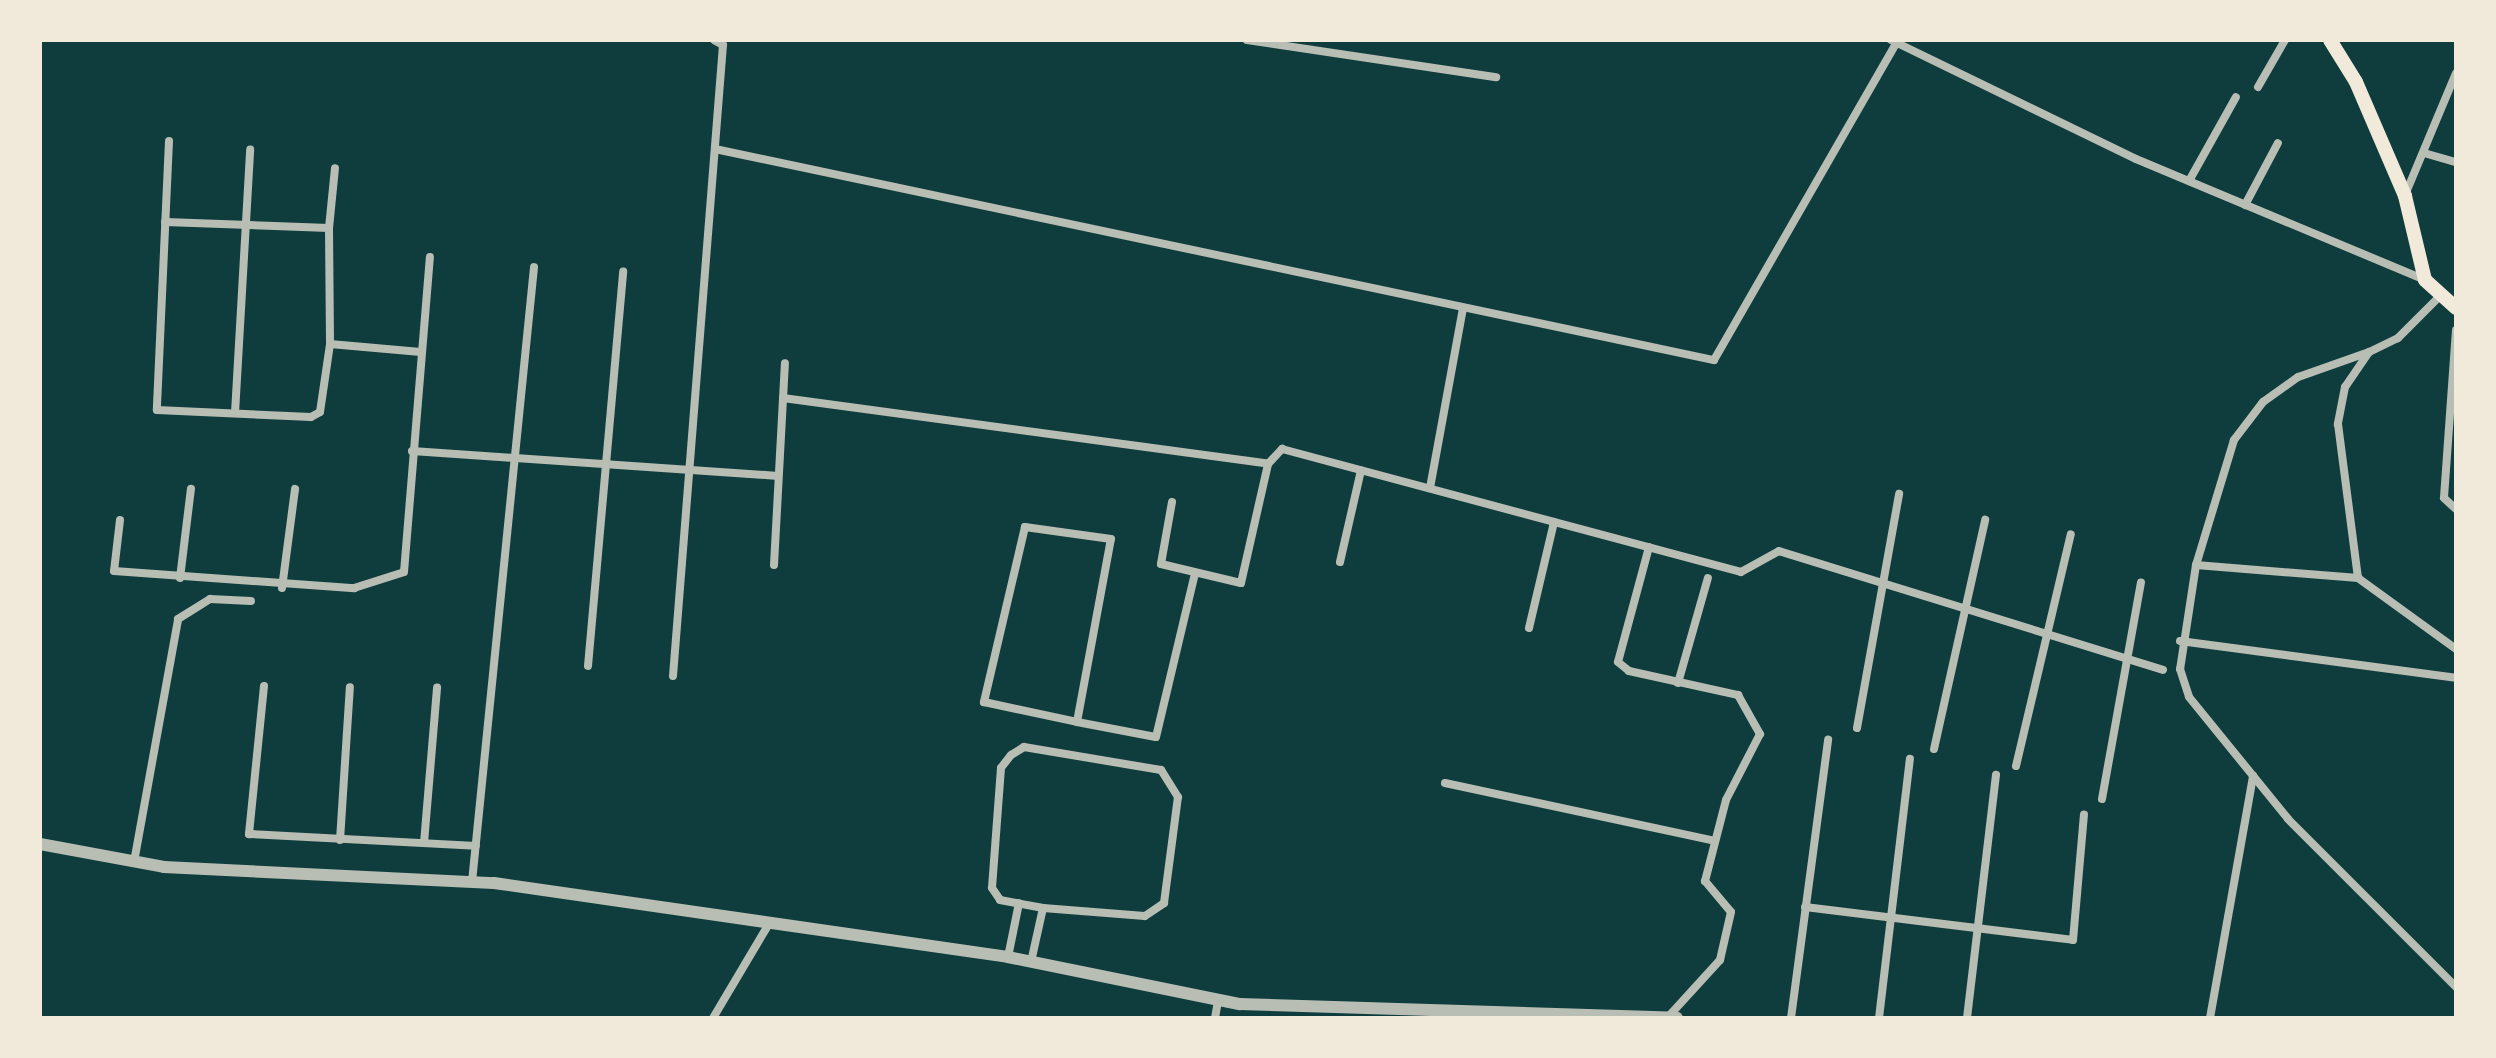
<!DOCTYPE html>
<html>
<head>
<meta charset="utf-8">
<style>
  body { margin:0 }
  #map { position:relative; width:2496px; height:1058px; overflow:hidden; background:#0f3d3e; font-family:Arial,sans-serif }
  div>[style] { position:absolute }
  .minor>* { height:8px; margin:-4px; padding:0 4px; transform-origin:4px; border-radius:4px; background:#b8beb3 }
  .tertiary>* { height:12px; margin:-6px; padding:0 6px; transform-origin:6px; border-radius:6px; background:#b8beb3 }
  .secondary>* { height:14px; margin:-7px; padding:0 7px; transform-origin:7px; border-radius:7px; background:#f1e9da }
  span { translate:-50% -50%; white-space:nowrap; text-align:center; line-height:1.15; -webkit-text-stroke:7px #f1e9da; paint-order:stroke }
  .frame { position:absolute; inset:0; border:42px solid #f1e9da; pointer-events:none }
</style>
</head>
<body>
<div id="map">
  <div class="minor">
    <i style="left:1247px;top:40px;width:252px;rotate:8.5deg"></i>
    <i style="left:1891px;top:40px;width:272px;rotate:25.9deg"></i>
    <i style="left:2136px;top:159px;width:313px;rotate:22.7deg"></i>
    <i style="left:2258px;top:87px;width:54px;rotate:-60.1deg"></i>
    <i style="left:169px;top:141px;width:269px;rotate:92.6deg"></i>
    <i style="left:157px;top:410px;width:154px;rotate:2.6deg"></i>
    <i style="left:311px;top:417px;width:10px;rotate:-29deg"></i>
    <i style="left:320px;top:412px;width:69px;rotate:-81.6deg"></i>
    <i style="left:330px;top:344px;width:91px;rotate:5deg"></i>
    <i style="left:715px;top:149px;width:1021px;rotate:11.93deg"></i>
    <i style="left:1714px;top:360px;width:366px;rotate:-60.1deg"></i>
    <i style="left:2424px;top:153px;width:33px;rotate:16deg"></i>
    <i style="left:2189px;top:181px;width:96px;rotate:-60.8deg"></i>
    <i style="left:2405px;top:195px;width:132px;rotate:-67.3deg"></i>
    <i style="left:2245px;top:205px;width:70px;rotate:-62deg"></i>
    <i style="left:165px;top:222px;width:164px;rotate:2.1deg"></i>
    <i style="left:329px;top:228px;width:116px;rotate:89.5deg"></i>
    <i style="left:329px;top:228px;width:60px;rotate:-84.3deg"></i>
    <i style="left:2441px;top:295px;width:61px;rotate:135deg"></i>
    <i style="left:2398px;top:338px;width:32px;rotate:154deg"></i>
    <i style="left:2369px;top:352px;width:42px;rotate:124.4deg"></i>
    <i style="left:2345px;top:387px;width:38px;rotate:101deg"></i>
    <i style="left:2338px;top:424px;width:155px;rotate:82.6deg"></i>
    <i style="left:2358px;top:578px;width:121px;rotate:35.9deg"></i>
    <i style="left:2456px;top:330px;width:168px;rotate:94.1deg"></i>
    <i style="left:2444px;top:498px;width:16px;rotate:43deg"></i>
    <i style="left:2369px;top:352px;width:75px;rotate:160.6deg"></i>
    <i style="left:2298px;top:377px;width:43px;rotate:144.5deg"></i>
    <i style="left:2263px;top:402px;width:48px;rotate:127.3deg"></i>
    <i style="left:2234px;top:440px;width:131px;rotate:106.9deg"></i>
    <i style="left:2196px;top:565px;width:105px;rotate:98.7deg"></i>
    <i style="left:2180px;top:669px;width:29px;rotate:72deg"></i>
    <i style="left:2189px;top:697px;width:157px;rotate:50.9deg"></i>
    <i style="left:2288px;top:819px;width:238px;rotate:45deg"></i>
    <i style="left:783px;top:398px;width:489px;rotate:7.7deg"></i>
    <i style="left:1268px;top:464px;width:21px;rotate:-47deg"></i>
    <i style="left:1282px;top:449px;width:475px;rotate:15deg"></i>
    <i style="left:1741px;top:572px;width:43px;rotate:-28.9deg"></i>
    <i style="left:1779px;top:551px;width:402px;rotate:17.2deg"></i>
    <i style="left:235px;top:413px;width:264px;rotate:-86.7deg"></i>
    <i style="left:412px;top:451px;width:367px;rotate:3.9deg"></i>
    <i style="left:1430px;top:488px;width:183px;rotate:-79.6deg"></i>
    <i style="left:1172px;top:502px;width:63px;rotate:100.1deg"></i>
    <i style="left:1161px;top:564px;width:82px;rotate:13.4deg"></i>
    <i style="left:1241px;top:583px;width:122px;rotate:-77.2deg"></i>
    <i style="left:120px;top:520px;width:51px;rotate:96.7deg"></i>
    <i style="left:114px;top:571px;width:241px;rotate:4.1deg"></i>
    <i style="left:354px;top:588px;width:52px;rotate:-17.7deg"></i>
    <i style="left:404px;top:572px;width:316px;rotate:-85.3deg"></i>
    <i style="left:1649px;top:547px;width:119px;rotate:105.1deg"></i>
    <i style="left:1618px;top:662px;width:14px;rotate:39deg"></i>
    <i style="left:1629px;top:671px;width:112px;rotate:12.4deg"></i>
    <i style="left:1738px;top:695px;width:45px;rotate:60.6deg"></i>
    <i style="left:1760px;top:734px;width:74px;rotate:117.3deg"></i>
    <i style="left:1726px;top:800px;width:84px;rotate:104.5deg"></i>
    <i style="left:1705px;top:881px;width:40px;rotate:50deg"></i>
    <i style="left:1731px;top:912px;width:49px;rotate:102.9deg"></i>
    <i style="left:1720px;top:960px;width:77px;rotate:132.4deg"></i>
    <i style="left:1340px;top:562px;width:94px;rotate:-77.1deg"></i>
    <i style="left:774px;top:565px;width:202px;rotate:-86.9deg"></i>
    <i style="left:2196px;top:565px;width:163px;rotate:4.6deg"></i>
    <i style="left:180px;top:578px;width:90px;rotate:-83deg"></i>
    <i style="left:282px;top:588px;width:100px;rotate:-82.5deg"></i>
    <i style="left:1529px;top:628px;width:109px;rotate:-76.7deg"></i>
    <i style="left:2180px;top:641px;width:278px;rotate:7.6deg"></i>
    <i style="left:588px;top:666px;width:396px;rotate:-84.9deg"></i>
    <i style="left:673px;top:676px;width:633px;rotate:-85.47deg"></i>
    <i style="left:723px;top:45px;width:10px;rotate:-151deg"></i>
    <i style="left:1678px;top:683px;width:109px;rotate:-74.1deg"></i>
    <i style="left:264px;top:686px;width:149px;rotate:95.8deg"></i>
    <i style="left:249px;top:834px;width:227px;rotate:3deg"></i>
    <i style="left:1077px;top:722px;width:186px;rotate:-79.5deg"></i>
    <i style="left:1111px;top:539px;width:87px;rotate:-172.1deg"></i>
    <i style="left:1025px;top:527px;width:180px;rotate:103.2deg"></i>
    <i style="left:984px;top:702px;width:95px;rotate:12.1deg"></i>
    <i style="left:1077px;top:722px;width:80px;rotate:10.8deg"></i>
    <i style="left:1156px;top:737px;width:169px;rotate:-76.6deg"></i>
    <i style="left:1857px;top:728px;width:238px;rotate:-79.8deg"></i>
    <i style="left:1934px;top:749px;width:235px;rotate:-77.4deg"></i>
    <i style="left:2016px;top:766px;width:238px;rotate:-76.7deg"></i>
    <i style="left:1445px;top:783px;width:276px;rotate:12.1deg"></i>
    <i style="left:2102px;top:799px;width:220px;rotate:-79.8deg"></i>
    <i style="left:340px;top:840px;width:153px;rotate:-86.3deg"></i>
    <i style="left:424px;top:843px;width:156px;rotate:-85.2deg"></i>
    <i style="left:134px;top:862px;width:247px;rotate:-79.7deg"></i>
    <i style="left:178px;top:619px;width:38px;rotate:-32deg"></i>
    <i style="left:210px;top:599px;width:41px;rotate:2.8deg"></i>
    <i style="left:472px;top:882px;width:618px;rotate:-84.24deg"></i>
    <i style="left:1805px;top:907px;width:270px;rotate:7deg"></i>
    <i style="left:2073px;top:940px;width:126px;rotate:-85deg"></i>
    <i style="left:1008px;top:957px;width:55px;rotate:-78.5deg"></i>
    <i style="left:1031px;top:962px;width:55px;rotate:-77.5deg"></i>
    <i style="left:1043px;top:908px;width:102px;rotate:4.5deg"></i>
    <i style="left:1145px;top:916px;width:23px;rotate:-34deg"></i>
    <i style="left:1164px;top:903px;width:107px;rotate:-82.5deg"></i>
    <i style="left:1178px;top:797px;width:32px;rotate:-122deg"></i>
    <i style="left:1161px;top:770px;width:139px;rotate:-170.5deg"></i>
    <i style="left:1024px;top:747px;width:15px;rotate:148deg"></i>
    <i style="left:1011px;top:755px;width:16px;rotate:128deg"></i>
    <i style="left:1001px;top:768px;width:120px;rotate:94.3deg"></i>
    <i style="left:992px;top:888px;width:14px;rotate:56deg"></i>
    <i style="left:1000px;top:900px;width:44px;rotate:10.5deg"></i>
    <i style="left:713px;top:1018px;width:106px;rotate:-59.3deg"></i>
    <i style="left:1215px;top:1018px;width:17px;rotate:-80deg"></i>
    <i style="left:1791px;top:1018px;width:281px;rotate:-82.4deg"></i>
    <i style="left:1879px;top:1018px;width:261px;rotate:-83.2deg"></i>
    <i style="left:1967px;top:1018px;width:245px;rotate:-83.2deg"></i>
    <i style="left:2210px;top:1018px;width:246px;rotate:-79.9deg"></i>
  </div>
  <div class="tertiary">
    <i style="left:40px;top:844px;width:126px;rotate:10.5deg"></i>
    <i style="left:164px;top:867px;width:330px;rotate:2.8deg"></i>
    <i style="left:494px;top:883px;width:519px;rotate:8.19deg"></i>
    <i style="left:1008px;top:957px;width:237px;rotate:11.5deg"></i>
    <i style="left:1240px;top:1004px;width:437px;rotate:1.8deg"></i>
  </div>
  <div class="secondary">
    <i style="left:2330px;top:40px;width:49px;rotate:58.2deg"></i>
    <i style="left:2356px;top:82px;width:124px;rotate:66.7deg"></i>
    <i style="left:2405px;top:196px;width:86px;rotate:76.6deg"></i>
    <i style="left:2425px;top:280px;width:42px;rotate:42.1deg"></i>
  </div>
  <div class="frame"></div>
</div>
</body>
</html>
